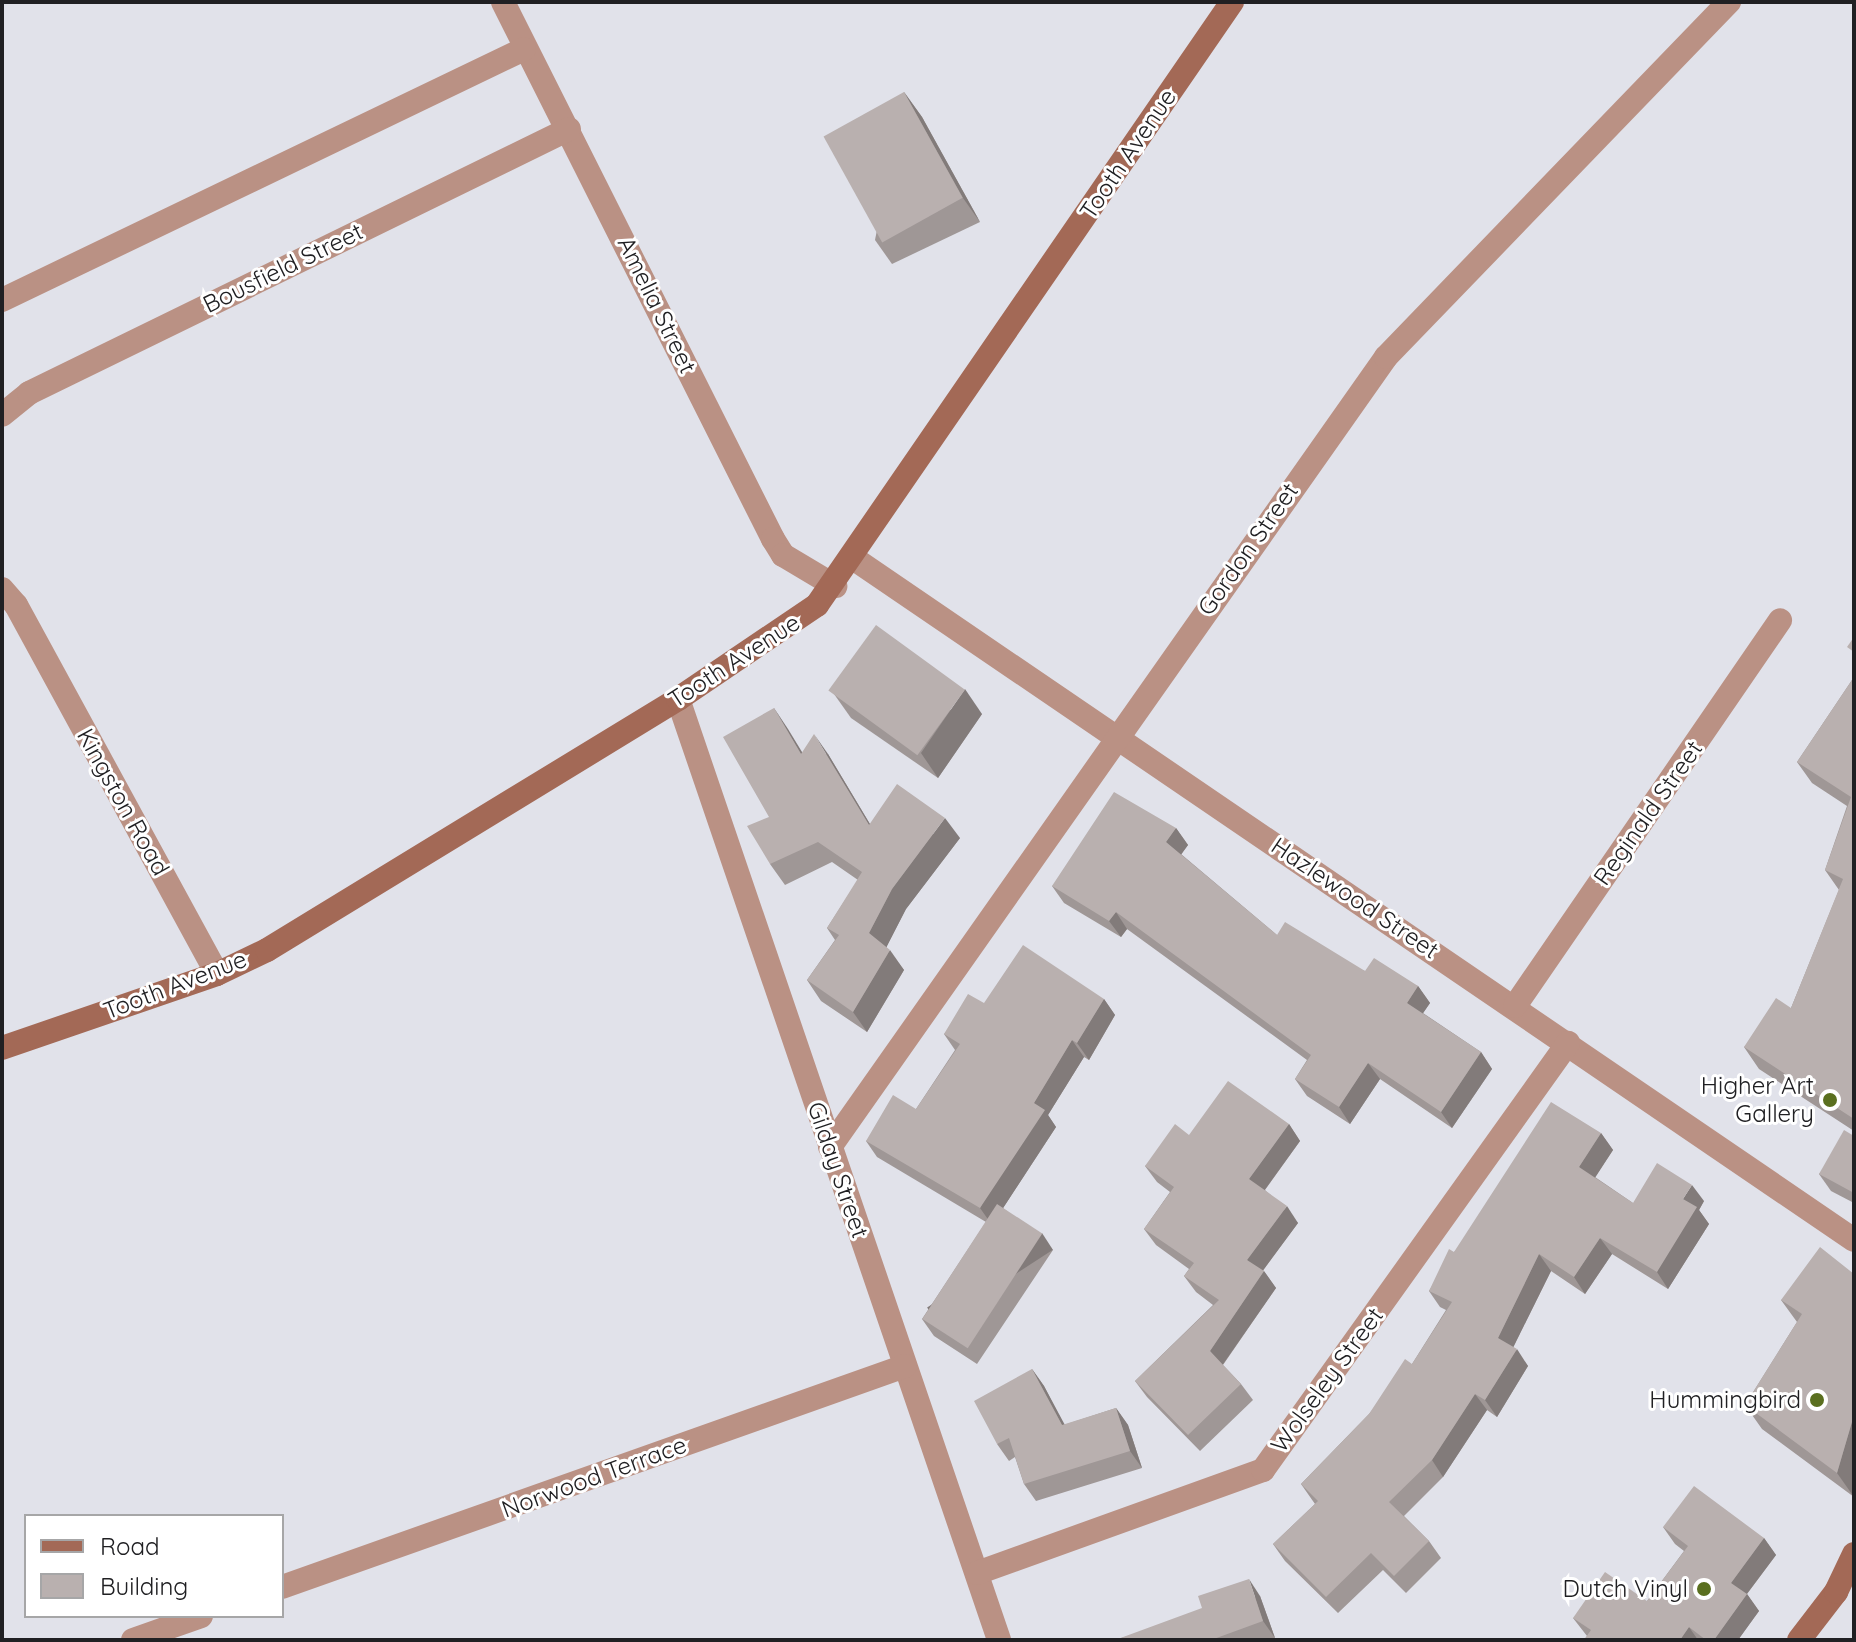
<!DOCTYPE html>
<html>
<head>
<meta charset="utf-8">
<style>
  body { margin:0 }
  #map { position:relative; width:1856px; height:1642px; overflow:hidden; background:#e1e2ea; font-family:Quicksand,sans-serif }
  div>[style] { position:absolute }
  .street>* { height:24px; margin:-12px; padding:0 12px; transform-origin:12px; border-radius:12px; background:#ba9184 }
  .secondary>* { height:24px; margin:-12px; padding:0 12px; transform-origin:12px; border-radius:12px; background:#a36956 }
  .wall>* { inset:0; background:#9f9796 }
  .shaded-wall>* { inset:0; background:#827b7a; transform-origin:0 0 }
  .building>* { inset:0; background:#b9b0af; transform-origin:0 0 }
  .dots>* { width:22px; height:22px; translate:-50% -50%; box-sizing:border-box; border:4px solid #fff; border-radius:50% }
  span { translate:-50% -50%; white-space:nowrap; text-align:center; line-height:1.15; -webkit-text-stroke:6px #fff; paint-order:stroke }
  .street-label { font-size:24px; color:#202023 }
  .poi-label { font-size:24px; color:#202023 }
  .right { translate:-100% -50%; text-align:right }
  .frame { position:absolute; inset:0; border:4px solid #202023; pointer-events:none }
  .legend { position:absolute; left:24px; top:1514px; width:260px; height:104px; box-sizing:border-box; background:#fff; border:2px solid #a6a6a7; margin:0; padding:10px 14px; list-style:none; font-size:24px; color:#202023 }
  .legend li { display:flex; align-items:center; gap:16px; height:40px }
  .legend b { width:40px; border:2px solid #a6a6a7 }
</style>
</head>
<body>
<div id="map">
  <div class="street">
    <i style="left:503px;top:2px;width:601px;rotate:63.31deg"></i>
    <i style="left:773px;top:539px;width:19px;rotate:58deg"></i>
    <i style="left:783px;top:555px;width:61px;rotate:30.8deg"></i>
    <i style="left:2px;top:300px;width:579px;rotate:-25.68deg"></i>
    <i style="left:2px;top:415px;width:35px;rotate:-39deg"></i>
    <i style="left:29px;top:393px;width:601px;rotate:-26.05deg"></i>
    <i style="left:853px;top:558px;width:1211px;rotate:34.27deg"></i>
    <i style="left:2px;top:589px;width:21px;rotate:49deg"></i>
    <i style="left:16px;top:605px;width:420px;rotate:61.4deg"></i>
    <i style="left:678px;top:699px;width:994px;rotate:71.16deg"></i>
    <i style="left:1515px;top:1006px;width:468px;rotate:-55.5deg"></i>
    <i style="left:830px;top:1147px;width:966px;rotate:-54.86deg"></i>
    <i style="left:1386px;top:357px;width:494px;rotate:-46deg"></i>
    <i style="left:977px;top:1573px;width:304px;rotate:-19.8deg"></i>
    <i style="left:1263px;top:1470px;width:525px;rotate:-54.46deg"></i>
    <i style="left:282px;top:1587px;width:661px;rotate:-19.53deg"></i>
    <i style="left:133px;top:1640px;width:72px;rotate:-19.4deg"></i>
  </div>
  <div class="secondary">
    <i style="left:2px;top:1048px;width:227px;rotate:-19deg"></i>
    <i style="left:217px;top:974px;width:55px;rotate:-25.6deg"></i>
    <i style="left:267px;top:950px;width:482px;rotate:-31.4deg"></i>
    <i style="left:678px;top:699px;width:168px;rotate:-34.1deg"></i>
    <i style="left:817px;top:605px;width:732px;rotate:-55.46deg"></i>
    <i style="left:1799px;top:1640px;width:61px;rotate:-52.4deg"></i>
    <i style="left:1836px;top:1592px;width:42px;rotate:-64.7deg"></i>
  </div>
  <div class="wall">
    <i style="clip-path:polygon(904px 92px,922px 117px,980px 222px,892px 264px,875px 240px)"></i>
    <i style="clip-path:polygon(1854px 677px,1854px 1131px,1759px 1069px,1744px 1047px,1791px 1008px,1839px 890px,1825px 870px,1847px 806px,1812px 783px,1797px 762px)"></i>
    <i style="clip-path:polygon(834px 694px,982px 714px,938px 778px,851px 718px)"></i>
    <i style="clip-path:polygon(774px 708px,802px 753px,828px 754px,870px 824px,960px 838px,906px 909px,886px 947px,904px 970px,867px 1032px,821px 1001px,807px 980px,835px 940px,827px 928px,858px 880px,832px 862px,785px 885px,770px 864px,769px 817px)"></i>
    <i style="clip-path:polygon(1176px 828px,1188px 845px,1181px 854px,1277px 935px,1365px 971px,1418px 986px,1430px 1003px,1423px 1013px,1481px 1052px,1492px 1069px,1452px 1128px,1380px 1079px,1350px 1124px,1307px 1096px,1295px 1079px,1307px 1060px,1127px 929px,1121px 937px,1064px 903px,1052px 886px)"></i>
    <i style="clip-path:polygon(1104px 999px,1115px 1015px,1089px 1060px,1084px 1057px,1048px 1115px,1056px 1127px,1003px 1208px,1053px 1250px,977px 1364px,934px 1336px,922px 1319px,986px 1222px,877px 1157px,866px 1141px,916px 1109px,955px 1050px,944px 1034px,984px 1003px)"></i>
    <i style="clip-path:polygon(1289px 1124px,1300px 1141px,1265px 1190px,1298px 1223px,1263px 1270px,1276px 1288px,1223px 1365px,1241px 1384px,1253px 1400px,1200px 1451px,1147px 1397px,1135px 1381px,1213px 1305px,1196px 1292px,1184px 1276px,1189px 1269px,1156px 1245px,1144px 1229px,1170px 1192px,1157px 1182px,1145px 1166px,1189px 1135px)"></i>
    <i style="clip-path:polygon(1601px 1133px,1613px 1150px,1595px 1177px,1633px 1203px,1704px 1201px,1699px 1210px,1709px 1224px,1668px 1289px,1612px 1254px,1585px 1294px,1551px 1271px,1513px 1347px,1528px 1366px,1497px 1417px,1487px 1410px,1443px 1477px,1404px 1516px,1429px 1541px,1441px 1558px,1406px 1593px,1383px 1570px,1338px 1613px,1285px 1561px,1273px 1544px,1315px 1504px,1301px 1484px,1369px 1414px,1412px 1364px,1446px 1310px,1440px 1307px,1429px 1291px,1454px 1252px)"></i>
    <i style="clip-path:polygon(1854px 1136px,1854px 1203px,1831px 1191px,1819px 1174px)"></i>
    <i style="clip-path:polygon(1854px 1274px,1854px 1497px,1762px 1429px,1745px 1405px,1797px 1322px,1781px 1300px)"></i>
    <i style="clip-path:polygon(1032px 1369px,1044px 1386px,1064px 1425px,1116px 1408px,1128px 1425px,1142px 1468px,1036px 1501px,1024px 1484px,1015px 1457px,1009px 1461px,997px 1444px)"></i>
    <i style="clip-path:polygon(1663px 1527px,1764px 1538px,1776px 1555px,1747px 1594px,1759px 1611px,1738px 1640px,1584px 1640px,1587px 1636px,1573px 1618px,1647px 1601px,1684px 1551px,1675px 1544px)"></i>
    <i style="clip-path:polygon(1260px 1596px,1275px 1638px,1270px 1640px,1115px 1640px)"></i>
  </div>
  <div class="shaded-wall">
    <i style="clip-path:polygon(904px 92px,922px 117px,980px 222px,963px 198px)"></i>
    <i style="clip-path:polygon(965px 689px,982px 714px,938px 778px,921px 753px)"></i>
    <i style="clip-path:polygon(774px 708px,788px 729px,816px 775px,801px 754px)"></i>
    <i style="clip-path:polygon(814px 734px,828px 754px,883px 846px,869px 825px)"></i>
    <i style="clip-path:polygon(945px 818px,960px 838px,906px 909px,883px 954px,869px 933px,892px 889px)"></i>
    <i style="clip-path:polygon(1176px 828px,1188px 845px,1178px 859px,1166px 842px)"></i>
    <i style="clip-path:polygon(1116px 912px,1127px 929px,1121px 937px,1109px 921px)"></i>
    <i style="clip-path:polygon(890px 950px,904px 970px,867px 1032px,853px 1012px)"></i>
    <i style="clip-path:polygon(1418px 986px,1430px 1003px,1419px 1019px,1407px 1003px)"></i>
    <i style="clip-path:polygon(1104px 999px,1115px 1015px,1089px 1060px,1077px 1043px)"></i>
    <i style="clip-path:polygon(1072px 1040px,1084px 1057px,1048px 1115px,1056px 1127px,992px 1225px,980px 1208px,1034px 1103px)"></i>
    <i style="clip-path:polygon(1481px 1052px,1492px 1069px,1452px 1128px,1441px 1112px)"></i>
    <i style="clip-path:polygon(1368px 1063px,1380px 1079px,1350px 1124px,1339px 1107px)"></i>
    <i style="clip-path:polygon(1289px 1124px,1300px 1141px,1261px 1195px,1249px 1179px)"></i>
    <i style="clip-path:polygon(1601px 1133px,1613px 1150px,1591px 1184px,1579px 1167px)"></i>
    <i style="clip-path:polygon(1692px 1185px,1704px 1201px,1699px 1210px,1709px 1224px,1668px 1289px,1657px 1272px,1683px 1199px)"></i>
    <i style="clip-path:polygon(1287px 1206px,1298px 1223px,1259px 1276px,1247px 1260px)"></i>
    <i style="left:1042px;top:1233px;width:20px;height:137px;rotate:57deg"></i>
    <i style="clip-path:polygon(1600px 1238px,1612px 1254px,1585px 1294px,1574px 1277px)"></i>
    <i style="clip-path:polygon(1539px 1254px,1551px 1271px,1510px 1354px,1498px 1338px)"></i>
    <i style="clip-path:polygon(1264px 1271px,1276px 1288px,1221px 1367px,1210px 1351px)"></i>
    <i style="clip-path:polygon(1517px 1349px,1528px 1366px,1497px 1417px,1485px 1400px)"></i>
    <i style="clip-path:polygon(1032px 1369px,1044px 1386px,1074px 1442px,1062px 1425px)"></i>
    <i style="clip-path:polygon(1475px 1394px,1487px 1410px,1443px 1477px,1432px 1460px)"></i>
    <i style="clip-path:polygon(1116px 1408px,1128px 1425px,1142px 1468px,1130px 1451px)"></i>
    <i style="clip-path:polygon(1854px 1415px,1854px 1497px,1837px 1473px)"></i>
    <i style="clip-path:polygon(1764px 1538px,1776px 1555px,1743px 1599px,1731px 1583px)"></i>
    <i style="clip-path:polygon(1249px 1579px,1260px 1596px,1275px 1638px,1263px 1621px)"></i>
    <i style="clip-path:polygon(1747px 1594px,1759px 1611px,1738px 1640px,1714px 1640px)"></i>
    <i style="clip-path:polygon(1689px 1627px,1698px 1640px,1680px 1640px)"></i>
  </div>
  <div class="building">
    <i style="left:904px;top:92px;width:121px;height:92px;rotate:61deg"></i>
    <i style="left:876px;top:625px;width:110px;height:81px;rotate:36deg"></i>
    <i style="clip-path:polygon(1854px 637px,1854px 652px,1847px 647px)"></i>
    <i style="clip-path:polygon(1854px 677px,1854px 1119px,1744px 1047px,1776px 998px,1791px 1008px,1843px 879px,1825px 870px,1851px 797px,1797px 762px)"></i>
    <i style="clip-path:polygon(774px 708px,801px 754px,814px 734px,869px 825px,897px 784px,945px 818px,892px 889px,869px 933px,890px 950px,853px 1012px,807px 980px,839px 935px,827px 928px,862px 872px,818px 842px,770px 864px,747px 826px,769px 817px,723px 737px)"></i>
    <i style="clip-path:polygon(1114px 792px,1176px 828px,1166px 842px,1277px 935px,1285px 922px,1365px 971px,1374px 958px,1418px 986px,1407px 1003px,1481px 1052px,1441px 1112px,1368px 1063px,1339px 1107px,1295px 1079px,1311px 1055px,1116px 912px,1109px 921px,1052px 886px)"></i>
    <i style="clip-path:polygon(1023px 945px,1104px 999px,1077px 1043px,1072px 1040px,1034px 1103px,1045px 1110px,980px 1208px,866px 1141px,893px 1095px,916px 1109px,960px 1044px,944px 1034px,968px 994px,984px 1003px)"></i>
    <i style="clip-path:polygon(1228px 1081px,1289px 1124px,1249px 1179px,1287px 1206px,1247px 1260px,1264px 1271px,1210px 1351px,1241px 1384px,1188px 1435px,1135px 1381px,1219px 1300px,1184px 1276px,1194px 1263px,1144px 1229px,1174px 1187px,1145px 1166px,1175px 1124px,1189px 1135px)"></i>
    <i style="clip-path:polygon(1551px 1102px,1601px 1133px,1579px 1167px,1633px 1203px,1657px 1163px,1692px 1185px,1683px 1199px,1697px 1207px,1657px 1272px,1600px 1238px,1574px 1277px,1539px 1254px,1498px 1338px,1517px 1349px,1485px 1400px,1475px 1394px,1432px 1460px,1389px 1502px,1429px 1541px,1394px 1576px,1371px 1553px,1326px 1597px,1273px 1544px,1318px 1501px,1301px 1484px,1369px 1414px,1405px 1359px,1412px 1364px,1452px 1302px,1429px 1291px,1449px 1249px,1454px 1252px)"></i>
    <i style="clip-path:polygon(1844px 1130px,1854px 1136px,1854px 1193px,1819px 1174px)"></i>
    <i style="left:997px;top:1204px;width:54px;height:137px;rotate:33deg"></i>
    <i style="clip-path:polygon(1820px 1247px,1854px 1274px,1854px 1415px,1837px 1473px,1745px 1405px,1802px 1314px,1781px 1300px)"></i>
    <i style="clip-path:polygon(1032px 1369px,1062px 1425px,1116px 1408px,1130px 1451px,1024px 1484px,1009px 1438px,997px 1444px,974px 1401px)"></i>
    <i style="clip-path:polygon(1694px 1486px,1764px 1538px,1731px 1583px,1747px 1594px,1714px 1640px,1706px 1640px,1689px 1627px,1680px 1640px,1584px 1640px,1591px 1630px,1573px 1618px,1605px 1572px,1647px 1601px,1688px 1546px,1663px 1527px)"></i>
    <i style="clip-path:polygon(1249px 1579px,1263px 1621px,1211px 1640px,1115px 1640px,1202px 1608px,1198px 1596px)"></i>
  </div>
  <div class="dots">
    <i style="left:1830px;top:1100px;background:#5a6f1f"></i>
    <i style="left:1817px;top:1400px;background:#5a6f1f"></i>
    <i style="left:1704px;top:1589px;background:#5a6f1f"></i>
  </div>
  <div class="street-label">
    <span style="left:1128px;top:154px;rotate:-56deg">Tooth Avenue</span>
    <span style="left:283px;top:268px;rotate:-26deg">Bousfield Street</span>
    <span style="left:657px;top:305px;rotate:64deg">Amelia Street</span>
    <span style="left:1248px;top:549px;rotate:-55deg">Gordon Street</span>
    <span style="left:734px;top:661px;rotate:-33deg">Tooth Avenue</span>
    <span style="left:123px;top:802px;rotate:61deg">Kingston Road</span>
    <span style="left:1648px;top:813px;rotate:-55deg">Reginald Street</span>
    <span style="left:1355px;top:898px;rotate:34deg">Hazlewood Street</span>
    <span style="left:175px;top:985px;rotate:-21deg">Tooth Avenue</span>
    <span style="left:838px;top:1170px;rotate:71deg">Gilday Street</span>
    <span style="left:1327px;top:1380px;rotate:-54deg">Wolseley Street</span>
    <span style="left:594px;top:1477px;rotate:-20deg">Norwood Terrace</span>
  </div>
  <div class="poi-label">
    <span class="right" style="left:1814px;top:1100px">Higher Art<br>Gallery</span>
    <span class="right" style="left:1801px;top:1400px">Hummingbird</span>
    <span class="right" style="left:1688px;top:1589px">Dutch Vinyl</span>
  </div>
  <div class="frame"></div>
  <ul class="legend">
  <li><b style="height:10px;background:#a36956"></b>Road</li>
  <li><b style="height:22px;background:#b9b0af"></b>Building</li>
  </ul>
</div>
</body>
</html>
